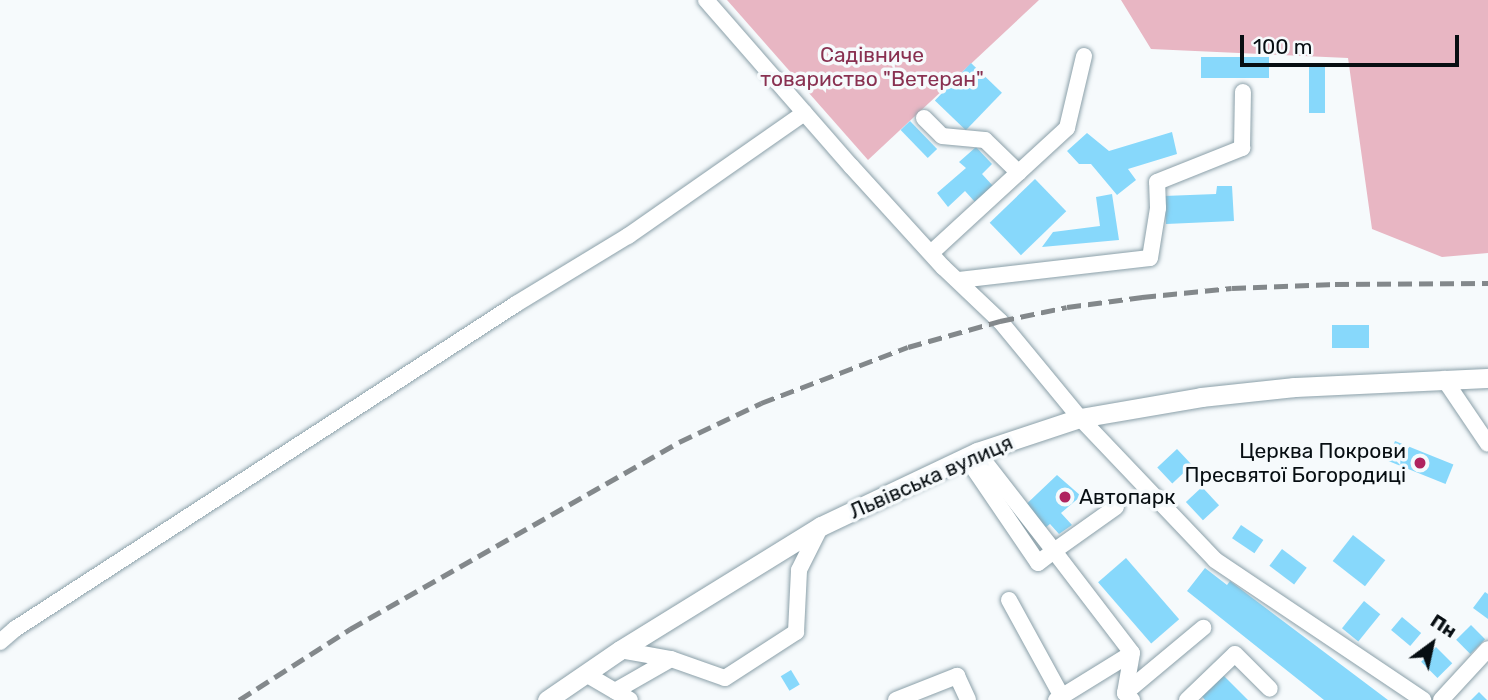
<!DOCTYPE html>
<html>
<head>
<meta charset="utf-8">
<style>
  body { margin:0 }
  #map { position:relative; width:1488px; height:700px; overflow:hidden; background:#f6fafc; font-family:Rubik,sans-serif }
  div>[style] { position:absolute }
  .green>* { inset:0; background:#e8b6c3 }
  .building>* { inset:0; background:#87d8fb; transform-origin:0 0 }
  .roads { filter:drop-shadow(0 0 2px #8ba0a9) drop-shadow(0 0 2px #8ba0a9) }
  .minor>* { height:16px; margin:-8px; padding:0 8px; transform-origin:8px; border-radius:8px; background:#fff }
  .major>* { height:19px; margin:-9.5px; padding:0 9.5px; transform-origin:9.5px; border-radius:9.5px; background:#fff }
  .rail>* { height:4.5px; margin-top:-2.25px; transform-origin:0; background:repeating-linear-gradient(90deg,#83888b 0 14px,transparent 0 21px) }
  .dots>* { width:19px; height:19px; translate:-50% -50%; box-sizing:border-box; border:4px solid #f6fafc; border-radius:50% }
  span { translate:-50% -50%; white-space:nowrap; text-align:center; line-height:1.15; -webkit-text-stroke:7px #f6fafc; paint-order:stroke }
  .park-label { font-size:21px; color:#893151 }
  .poi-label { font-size:21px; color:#070e12 }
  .right { translate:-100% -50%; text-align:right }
  .left { translate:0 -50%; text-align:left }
  .street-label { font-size:21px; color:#070e12 }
  .north { position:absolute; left:1397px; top:609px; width:70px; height:70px; -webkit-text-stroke:5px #f6fafc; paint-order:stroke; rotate:33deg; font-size:19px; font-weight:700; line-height:28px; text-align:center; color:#070e12 }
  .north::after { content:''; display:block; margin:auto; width:24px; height:32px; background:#070e12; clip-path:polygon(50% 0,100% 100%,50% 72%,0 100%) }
  .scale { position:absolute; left:1240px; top:35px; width:219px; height:32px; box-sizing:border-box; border:4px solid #070e12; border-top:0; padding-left:9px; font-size:21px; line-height:24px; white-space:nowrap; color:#070e12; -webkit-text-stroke:5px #f6fafc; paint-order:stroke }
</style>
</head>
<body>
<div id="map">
  <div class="green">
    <i style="clip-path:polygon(727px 0,1039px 0,868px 160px)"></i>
    <i style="clip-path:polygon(1121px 0,1488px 0,1488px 253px,1442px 257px,1372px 229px,1348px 58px,1151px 49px)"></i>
  </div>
  <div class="building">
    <i style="left:1269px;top:57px;width:21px;height:68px;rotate:90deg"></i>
    <i style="left:971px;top:63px;width:43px;height:52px;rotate:44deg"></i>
    <i style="left:1309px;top:66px;width:16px;height:47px"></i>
    <i style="left:910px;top:121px;width:39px;height:13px;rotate:46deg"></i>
    <i style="clip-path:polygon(1172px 132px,1177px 154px,1128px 169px,1136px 180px,1117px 195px,1091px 164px,1079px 164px,1067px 151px,1087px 133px,1109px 151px)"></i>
    <i style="clip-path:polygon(976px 147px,992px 164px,982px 174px,993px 186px,975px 202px,965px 191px,948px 207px,937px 193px,966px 168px,959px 162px)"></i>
    <i style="left:1035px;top:179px;width:45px;height:63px;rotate:46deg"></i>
    <i style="clip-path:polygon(1217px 186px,1232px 186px,1234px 221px,1166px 224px,1164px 196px,1216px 194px)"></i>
    <i style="clip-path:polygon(1112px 194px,1119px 240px,1042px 247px,1053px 232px,1100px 226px,1096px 197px)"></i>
    <i style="left:1332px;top:325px;width:37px;height:23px"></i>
    <i style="left:1395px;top:441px;width:63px;height:21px;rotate:22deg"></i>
    <i style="left:1177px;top:449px;width:22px;height:27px;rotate:47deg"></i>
    <i style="clip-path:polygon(1057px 475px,1081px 496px,1061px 513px,1072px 525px,1059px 534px,1050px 524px,1036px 535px,1017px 513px)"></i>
    <i style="left:1202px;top:487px;width:25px;height:22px;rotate:47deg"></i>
    <i style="left:1241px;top:525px;width:27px;height:16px;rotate:34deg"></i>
    <i style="left:1353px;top:535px;width:41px;height:33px;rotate:38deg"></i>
    <i style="left:1282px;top:549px;width:31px;height:21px;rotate:37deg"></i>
    <i style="left:1126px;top:558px;width:81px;height:37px;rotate:49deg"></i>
    <i style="clip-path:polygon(1205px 568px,1227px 585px,1230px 581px,1388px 700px,1324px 700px,1187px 591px)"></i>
    <i style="clip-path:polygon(1485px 592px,1488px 594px,1488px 619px,1473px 608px)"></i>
    <i style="left:1364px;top:601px;width:21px;height:35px;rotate:39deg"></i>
    <i style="left:1402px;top:617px;width:25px;height:17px;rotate:40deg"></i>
    <i style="left:1471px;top:625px;width:20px;height:21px;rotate:45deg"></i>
    <i style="left:1436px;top:647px;width:23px;height:21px;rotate:45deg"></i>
    <i style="left:791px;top:670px;width:17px;height:12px;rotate:59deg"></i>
    <i style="clip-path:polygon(1220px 672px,1248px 700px,1205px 700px,1199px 693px)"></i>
    <i style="clip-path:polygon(1479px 692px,1487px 700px,1471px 700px)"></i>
  </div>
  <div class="roads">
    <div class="minor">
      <i style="left:706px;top:0;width:220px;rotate:48.9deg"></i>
      <i style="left:851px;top:166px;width:137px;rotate:47.7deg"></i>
      <i style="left:943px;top:267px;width:79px;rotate:43.5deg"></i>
      <i style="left:1000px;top:321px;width:126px;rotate:50.5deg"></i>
      <i style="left:1080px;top:418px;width:196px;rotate:46.4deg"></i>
      <i style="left:1215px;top:560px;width:251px;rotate:33.9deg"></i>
      <i style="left:924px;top:118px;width:25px;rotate:45deg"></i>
      <i style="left:942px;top:136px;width:43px;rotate:5.3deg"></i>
      <i style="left:985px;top:140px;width:47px;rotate:44.1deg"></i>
      <i style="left:931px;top:253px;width:185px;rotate:-42.6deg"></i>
      <i style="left:1067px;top:128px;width:74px;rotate:-76.7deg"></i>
      <i style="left:959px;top:280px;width:192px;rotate:-6.6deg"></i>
      <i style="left:1150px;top:258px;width:51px;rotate:-80.9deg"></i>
      <i style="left:1158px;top:208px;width:26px;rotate:-92deg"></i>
      <i style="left:1157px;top:182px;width:92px;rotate:-21.8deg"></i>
      <i style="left:1242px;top:148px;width:56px;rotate:-89deg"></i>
      <i style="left:1444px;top:379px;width:78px;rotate:55.9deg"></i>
      <i style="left:977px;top:452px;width:125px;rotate:52.1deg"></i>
      <i style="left:1054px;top:551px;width:76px;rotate:-35.4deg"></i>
      <i style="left:966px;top:457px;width:128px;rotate:55.8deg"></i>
      <i style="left:1038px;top:563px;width:20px;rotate:-37deg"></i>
      <i style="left:1054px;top:551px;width:128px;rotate:52.6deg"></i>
      <i style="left:1132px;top:653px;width:41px;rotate:99.9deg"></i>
      <i style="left:1125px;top:693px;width:10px;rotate:45deg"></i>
      <i style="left:1009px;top:600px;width:111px;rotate:61.3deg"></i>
      <i style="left:0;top:642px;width:20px;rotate:-41deg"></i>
      <i style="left:15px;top:629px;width:597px;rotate:-32.97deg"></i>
      <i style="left:516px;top:304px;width:131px;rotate:-31.3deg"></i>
      <i style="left:628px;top:236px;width:215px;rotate:-34.9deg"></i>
      <i style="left:620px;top:650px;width:52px;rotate:10deg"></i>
      <i style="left:671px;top:659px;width:57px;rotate:19.4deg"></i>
      <i style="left:725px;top:678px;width:85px;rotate:-32.9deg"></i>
      <i style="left:796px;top:632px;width:62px;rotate:-87.2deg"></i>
      <i style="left:799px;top:570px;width:49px;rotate:-63.4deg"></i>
      <i style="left:586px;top:674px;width:51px;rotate:30.6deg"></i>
      <i style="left:615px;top:691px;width:64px;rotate:-29.7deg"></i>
      <i style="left:1125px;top:693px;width:102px;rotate:-39.8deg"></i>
      <i style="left:896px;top:700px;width:66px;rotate:-21.5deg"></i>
      <i style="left:957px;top:676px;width:26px;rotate:65deg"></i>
      <i style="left:1056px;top:700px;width:89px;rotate:-31.7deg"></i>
      <i style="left:1187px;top:700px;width:66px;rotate:-43.8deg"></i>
      <i style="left:1235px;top:654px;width:49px;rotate:45deg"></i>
      <i style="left:1441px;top:700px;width:69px;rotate:-47.3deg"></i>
    </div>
    <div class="major">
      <i style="left:547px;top:700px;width:88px;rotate:-34.4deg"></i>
      <i style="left:620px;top:650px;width:236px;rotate:-31.7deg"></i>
      <i style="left:821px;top:526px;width:173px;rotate:-25.4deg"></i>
      <i style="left:977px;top:452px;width:108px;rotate:-18.3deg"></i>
      <i style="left:1080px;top:418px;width:123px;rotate:-9.8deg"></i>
      <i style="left:1201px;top:397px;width:94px;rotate:-6.1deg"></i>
      <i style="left:1294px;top:387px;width:194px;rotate:-2.7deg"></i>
    </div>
  </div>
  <div class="rail">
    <i style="left:239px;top:700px;width:132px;rotate:-32.6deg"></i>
    <i style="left:350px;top:629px;width:378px;rotate:-29.6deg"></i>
    <i style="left:679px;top:442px;width:91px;rotate:-25.4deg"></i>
    <i style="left:761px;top:403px;width:157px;rotate:-20.9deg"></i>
    <i style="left:908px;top:347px;width:96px;rotate:-15.8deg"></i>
    <i style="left:1000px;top:321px;width:68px;rotate:-11.8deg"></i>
    <i style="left:1067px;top:307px;width:76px;rotate:-7.6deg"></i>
    <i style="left:1142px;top:297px;width:90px;rotate:-5.7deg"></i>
    <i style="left:1232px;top:288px;width:103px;rotate:-2.2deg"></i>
    <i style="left:1335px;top:284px;width:153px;rotate:-0.4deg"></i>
  </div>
  <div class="dots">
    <i style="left:1420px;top:463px;background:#af235f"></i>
    <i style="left:1065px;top:497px;background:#af235f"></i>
  </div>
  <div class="park-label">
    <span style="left:872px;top:67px">Садівниче<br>товариство "Ветеран"</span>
  </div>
  <div class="poi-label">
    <span class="right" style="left:1406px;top:463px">Церква Покрови<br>Пресвятої Богородиці</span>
    <span class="left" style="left:1079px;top:497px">Автопарк</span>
  </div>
  <div class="street-label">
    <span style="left:931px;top:477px;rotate:-24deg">Львівська вулиця</span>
  </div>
  <div class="north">Пн</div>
  <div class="scale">100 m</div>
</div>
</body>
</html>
